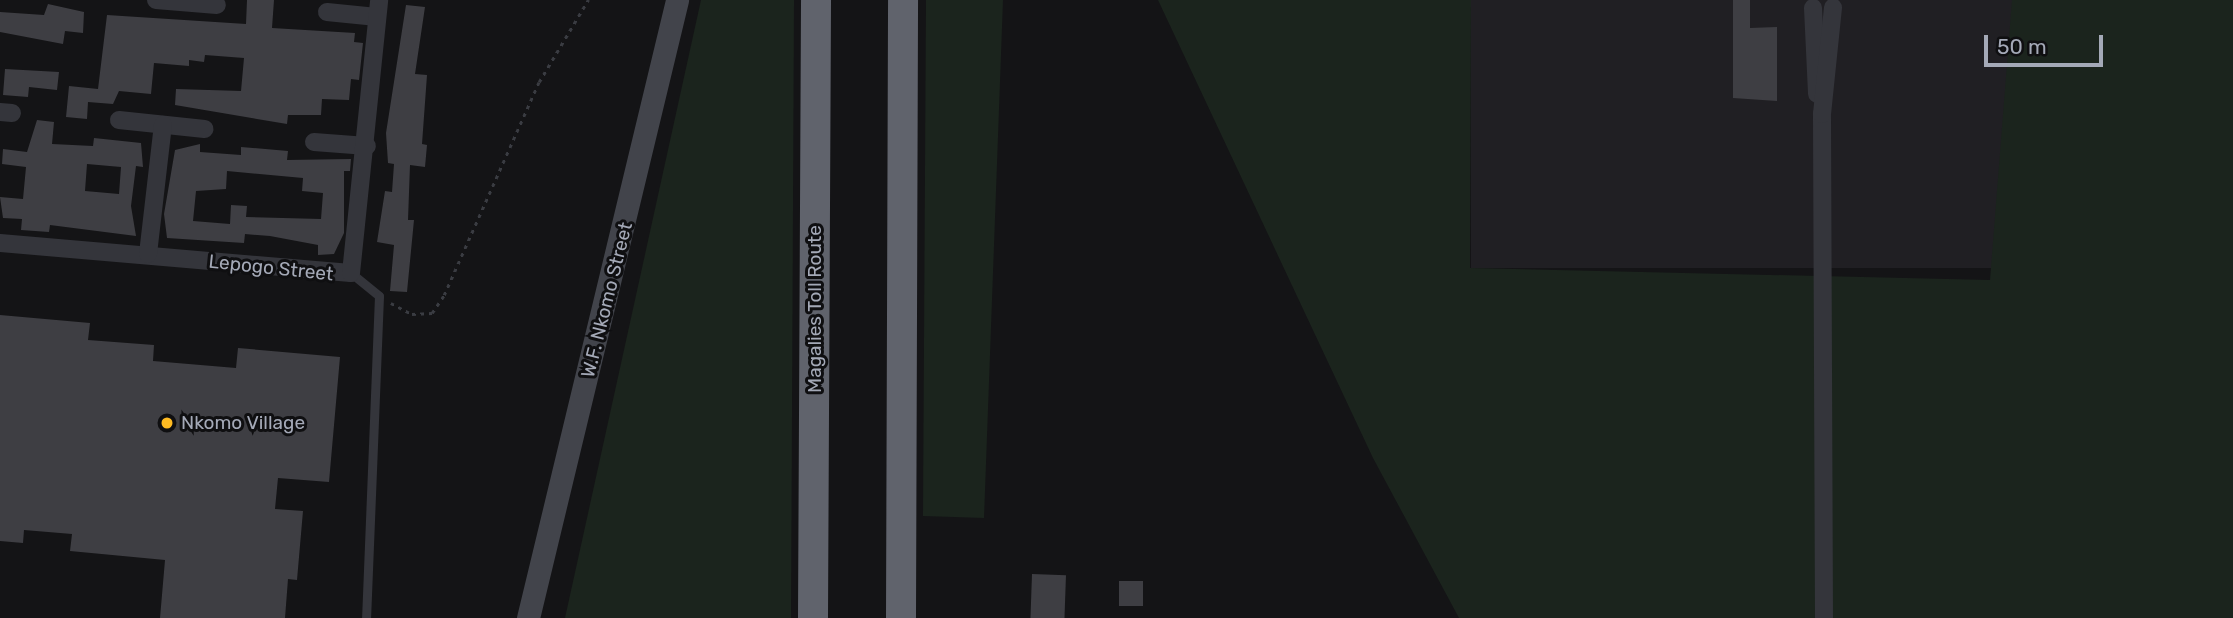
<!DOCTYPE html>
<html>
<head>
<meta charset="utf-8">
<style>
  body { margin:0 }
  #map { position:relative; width:2233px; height:618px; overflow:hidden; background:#141416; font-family:Rubik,sans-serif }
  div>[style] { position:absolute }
  .built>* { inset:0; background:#201f23; transform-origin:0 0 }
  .green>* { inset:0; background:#1b241d }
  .building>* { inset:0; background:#3e3e43; transform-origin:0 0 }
  .path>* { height:2.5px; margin-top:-1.25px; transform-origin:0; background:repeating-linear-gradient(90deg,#3a3c42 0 3.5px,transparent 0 8.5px) }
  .lane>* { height:9px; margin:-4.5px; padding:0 4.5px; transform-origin:4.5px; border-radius:4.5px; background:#34353b }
  .street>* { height:18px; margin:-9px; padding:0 9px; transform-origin:9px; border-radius:9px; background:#34353b }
  .secondary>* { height:23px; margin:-11.5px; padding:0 11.5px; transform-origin:11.5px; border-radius:11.5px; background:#42444b }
  .highway>* { height:30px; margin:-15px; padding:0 15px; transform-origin:15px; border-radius:15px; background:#60636c }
  .dots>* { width:19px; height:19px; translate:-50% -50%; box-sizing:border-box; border:4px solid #0f0f11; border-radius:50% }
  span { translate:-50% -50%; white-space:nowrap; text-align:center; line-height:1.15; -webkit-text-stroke:6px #0f0f11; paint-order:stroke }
  .street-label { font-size:19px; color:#a4a9b7 }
  .poi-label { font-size:19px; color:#a4a9b7 }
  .left { translate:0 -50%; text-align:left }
  .scale { position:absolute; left:1984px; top:35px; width:119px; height:32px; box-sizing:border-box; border:4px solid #a4a9b7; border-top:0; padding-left:9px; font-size:21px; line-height:24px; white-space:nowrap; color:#a4a9b7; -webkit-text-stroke:5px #0f0f11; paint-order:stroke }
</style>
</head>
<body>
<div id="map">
  <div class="built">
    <i style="left:1471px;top:0;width:541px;height:268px"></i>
  </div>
  <div class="green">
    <i style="clip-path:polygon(701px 0,794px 0,791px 618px,565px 618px)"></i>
    <i style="clip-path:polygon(926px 0,1003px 0,984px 518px,923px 516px)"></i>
    <i style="clip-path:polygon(1158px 0,1471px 0,1470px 268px,1990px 280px,2012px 0,2233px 0,2233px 618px,1459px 618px,1373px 458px)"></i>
  </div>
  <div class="building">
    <i style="clip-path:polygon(247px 0,274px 0,272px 28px,355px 33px,354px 42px,363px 43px,359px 80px,351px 79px,349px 100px,322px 99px,321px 115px,288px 115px,287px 124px,175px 105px,176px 89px,241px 91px,244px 58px,205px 55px,204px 62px,189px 60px,189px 66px,154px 63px,151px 94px,119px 91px,113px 104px,88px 102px,87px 119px,66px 117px,69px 86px,98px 89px,107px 15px,246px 24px)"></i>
    <i style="clip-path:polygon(1733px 0,1750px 0,1750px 28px,1777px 27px,1777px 101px,1733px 98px)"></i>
    <i style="clip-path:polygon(48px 4px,84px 12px,83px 33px,65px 31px,63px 44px,0 32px,0 12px,44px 15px)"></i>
    <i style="clip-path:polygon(406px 5px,425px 7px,415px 74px,427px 75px,422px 144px,427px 145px,425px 167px,410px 165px,408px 220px,414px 220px,407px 292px,390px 291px,394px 245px,377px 242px,385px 191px,392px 192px,394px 164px,388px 163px,386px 133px)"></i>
    <i style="clip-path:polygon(5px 69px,59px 72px,57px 90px,29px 87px,28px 97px,3px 95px)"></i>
    <i style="clip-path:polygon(evenodd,37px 120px,54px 122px,52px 144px,93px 146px,94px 138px,141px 143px,143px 167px,136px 166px,131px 206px,136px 236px,50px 225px,49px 232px,21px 230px,22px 219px,3px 218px,0 197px,23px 199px,26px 167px,2px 164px,3px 149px,27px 152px,37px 120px,87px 164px,121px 167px,119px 194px,85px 191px,87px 164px)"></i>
    <i style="clip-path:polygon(evenodd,200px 144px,200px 152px,241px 155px,241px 147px,288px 151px,287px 160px,351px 159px,350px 171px,344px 171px,344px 233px,334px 254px,318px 255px,318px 245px,270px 236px,245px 234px,244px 243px,167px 238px,164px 214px,175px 150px,200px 144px,227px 171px,303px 178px,302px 191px,323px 193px,321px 219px,246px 217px,247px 206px,231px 205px,230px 224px,193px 221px,196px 191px,226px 189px,227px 171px)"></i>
    <i style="clip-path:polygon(0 315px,90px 323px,88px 340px,154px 345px,153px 361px,236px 368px,238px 348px,340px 357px,329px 482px,278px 478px,275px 509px,303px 511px,297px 580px,288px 579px,285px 618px,160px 618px,165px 560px,70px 551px,72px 534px,24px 530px,23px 543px,0 541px)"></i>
    <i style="left:1032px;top:574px;width:34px;height:44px;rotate:2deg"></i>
    <i style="left:1119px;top:581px;width:24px;height:25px"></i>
  </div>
  <div class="path">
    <i style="left:391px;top:303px;width:24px;rotate:28deg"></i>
    <i style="left:412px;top:314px;width:20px;rotate:-3deg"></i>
    <i style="left:432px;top:313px;width:22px;rotate:-56deg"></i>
    <i style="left:444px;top:295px;width:233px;rotate:-66deg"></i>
    <i style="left:539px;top:82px;width:96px;rotate:-59.1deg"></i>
  </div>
  <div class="lane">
    <i style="left:351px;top:273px;width:36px;rotate:39deg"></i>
    <i style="left:379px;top:296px;width:322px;rotate:92.3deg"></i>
  </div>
  <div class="street">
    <i style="left:156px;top:0;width:61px;rotate:4.7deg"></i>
    <i style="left:1813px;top:8px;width:86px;rotate:87.3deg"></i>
    <i style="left:327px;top:12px;width:50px;rotate:5.7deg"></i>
    <i style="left:0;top:112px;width:12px;rotate:5deg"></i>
    <i style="left:119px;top:120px;width:86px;rotate:6deg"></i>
    <i style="left:314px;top:142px;width:53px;rotate:4.3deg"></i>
    <i style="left:0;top:243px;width:352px;rotate:4.9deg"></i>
    <i style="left:351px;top:273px;width:274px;rotate:-84.1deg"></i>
    <i style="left:148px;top:254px;width:130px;rotate:-83.4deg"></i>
    <i style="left:1824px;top:618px;width:504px;rotate:-90.23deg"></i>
    <i style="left:1822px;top:114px;width:107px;rotate:-84.1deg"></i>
  </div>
  <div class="secondary">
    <i style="left:528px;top:618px;width:636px;rotate:-76.44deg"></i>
  </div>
  <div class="highway">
    <i style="left:813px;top:618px;width:618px;rotate:-89.72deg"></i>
    <i style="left:901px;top:618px;width:618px;rotate:-89.81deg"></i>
  </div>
  <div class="dots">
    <i style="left:167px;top:423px;background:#fb2"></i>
  </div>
  <div class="street-label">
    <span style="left:271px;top:268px;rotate:6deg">Lepogo Street</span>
    <span style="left:607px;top:300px;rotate:-76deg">W.F. Nkomo Street</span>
    <span style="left:815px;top:309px;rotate:-90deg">Magalies Toll Route</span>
  </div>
  <div class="poi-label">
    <span class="left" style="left:181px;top:423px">Nkomo Village</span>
  </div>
  <div class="scale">50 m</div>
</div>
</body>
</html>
